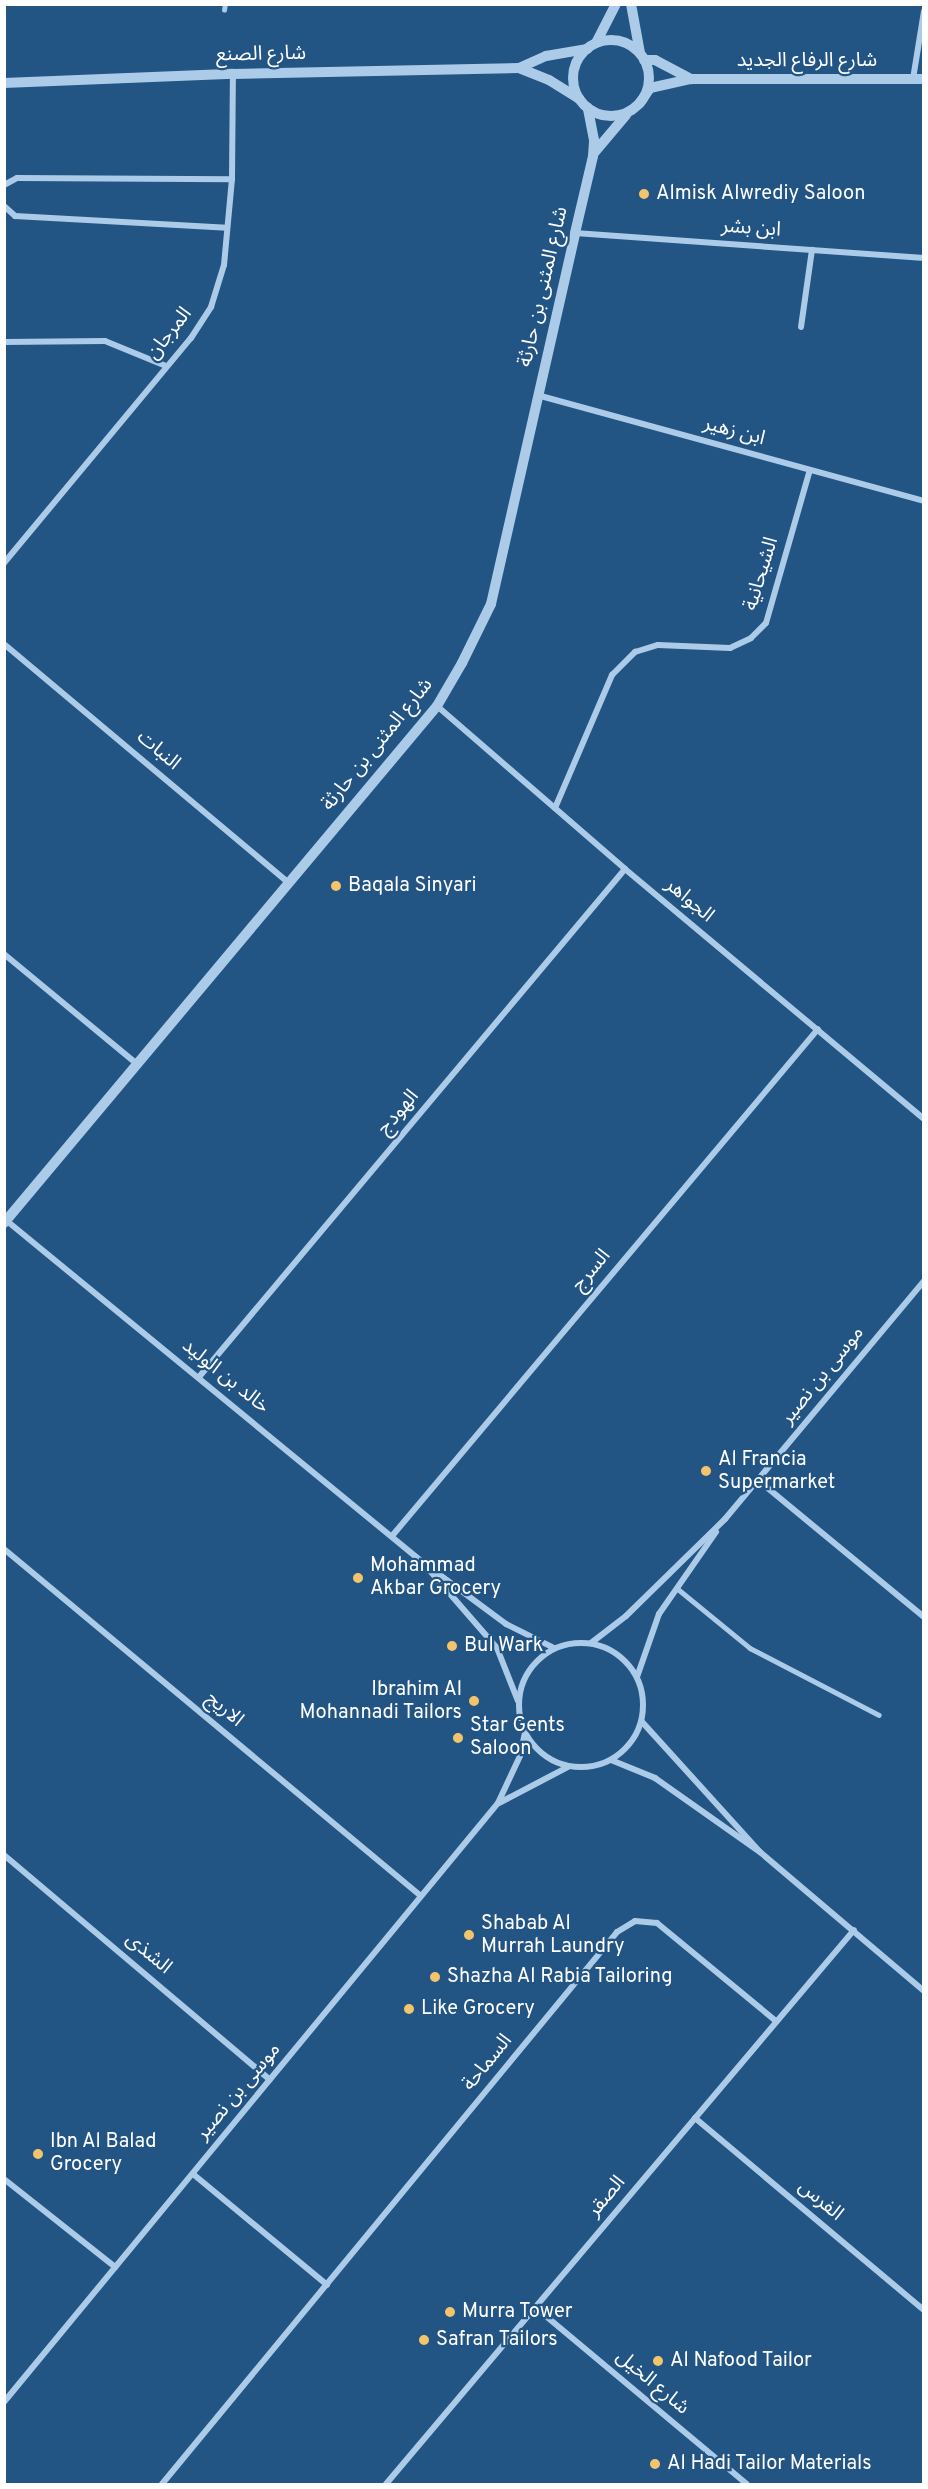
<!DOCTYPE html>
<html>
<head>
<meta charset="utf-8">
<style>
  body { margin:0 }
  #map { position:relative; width:928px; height:2489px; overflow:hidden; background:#225484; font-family:Overpass,"Noto Sans Arabic",sans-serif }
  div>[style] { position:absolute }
  .service>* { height:4.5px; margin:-2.25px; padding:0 2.25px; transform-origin:2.25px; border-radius:2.25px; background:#abcbe8 }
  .minor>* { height:6px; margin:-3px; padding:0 3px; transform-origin:3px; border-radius:3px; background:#abcbe8 }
  .minor>.ring { margin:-3px; padding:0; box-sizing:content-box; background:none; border:6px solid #abcbe8; border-radius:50% }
  .tertiary>* { height:10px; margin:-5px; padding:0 5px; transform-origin:5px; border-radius:5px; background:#abcbe8 }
  .tertiary>.ring { margin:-5px; padding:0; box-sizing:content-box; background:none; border:10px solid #abcbe8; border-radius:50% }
  .dots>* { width:16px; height:16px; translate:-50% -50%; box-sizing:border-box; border:3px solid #225484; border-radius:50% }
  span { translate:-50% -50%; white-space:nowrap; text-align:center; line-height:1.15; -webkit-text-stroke:4.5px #225484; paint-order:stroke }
  .street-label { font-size:20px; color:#fff }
  .poi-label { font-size:20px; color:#fff }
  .left { translate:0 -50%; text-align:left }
  .right { translate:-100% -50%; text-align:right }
  .frame { position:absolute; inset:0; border:6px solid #fff; pointer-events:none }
</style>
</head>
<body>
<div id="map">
  <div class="service">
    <i style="left:384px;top:4px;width:20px"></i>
    <i style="left:224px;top:10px;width:6px;rotate:-81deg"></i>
    <i style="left:678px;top:1589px;width:93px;rotate:39.3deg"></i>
    <i style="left:750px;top:1648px;width:145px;rotate:27.4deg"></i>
  </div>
  <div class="minor">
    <i style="left:913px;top:79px;width:69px;rotate:-80.8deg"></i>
    <i style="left:4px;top:185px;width:15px;rotate:-28deg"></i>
    <i style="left:17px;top:178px;width:215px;rotate:0.3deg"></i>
    <i style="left:4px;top:206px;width:15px;rotate:42deg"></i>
    <i style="left:15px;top:216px;width:212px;rotate:3.2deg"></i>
    <i style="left:575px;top:233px;width:350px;rotate:4.1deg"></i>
    <i style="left:801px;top:327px;width:78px;rotate:-81.9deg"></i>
    <i style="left:4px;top:342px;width:101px;rotate:-0.6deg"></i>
    <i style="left:105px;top:341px;width:66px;rotate:22.3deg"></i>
    <i style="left:537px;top:395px;width:401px;rotate:15.3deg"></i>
    <i style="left:4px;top:563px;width:293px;rotate:-50.3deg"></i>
    <i style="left:191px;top:338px;width:37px;rotate:-57deg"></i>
    <i style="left:211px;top:307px;width:44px;rotate:-72.8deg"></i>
    <i style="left:224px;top:265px;width:86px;rotate:-84.7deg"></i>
    <i style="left:232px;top:179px;width:105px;rotate:-89.5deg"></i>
    <i style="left:4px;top:644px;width:372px;rotate:40deg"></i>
    <i style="left:437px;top:706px;width:249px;rotate:40.9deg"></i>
    <i style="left:625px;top:869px;width:390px;rotate:39.9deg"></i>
    <i style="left:555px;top:808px;width:145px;rotate:-66.8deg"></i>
    <i style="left:612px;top:675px;width:33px;rotate:-45deg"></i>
    <i style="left:635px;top:652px;width:24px;rotate:-17deg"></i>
    <i style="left:658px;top:645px;width:72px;rotate:2.4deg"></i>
    <i style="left:730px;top:648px;width:23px;rotate:-25deg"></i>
    <i style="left:751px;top:638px;width:21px;rotate:-45deg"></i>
    <i style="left:766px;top:623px;width:159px;rotate:-74deg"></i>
    <i style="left:4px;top:954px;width:174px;rotate:39.6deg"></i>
    <i style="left:7px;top:1221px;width:536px;rotate:39.39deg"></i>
    <i style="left:421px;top:1561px;width:106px;rotate:36.5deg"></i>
    <i style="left:506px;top:1624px;width:54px;rotate:26.6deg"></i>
    <i style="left:199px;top:1377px;width:663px;rotate:-50.02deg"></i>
    <i style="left:759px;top:1481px;width:214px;rotate:39.5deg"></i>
    <i style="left:392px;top:1536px;width:662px;rotate:-49.96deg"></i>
    <i style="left:4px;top:1549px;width:542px;rotate:39.77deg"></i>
    <i style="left:431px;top:1572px;width:101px;rotate:49deg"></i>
    <i style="left:497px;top:1648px;width:57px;rotate:68.4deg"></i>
    <i class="ring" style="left:519px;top:1643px;width:118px;height:118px"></i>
    <i style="left:591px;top:1643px;width:44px;rotate:-37.6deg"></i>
    <i style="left:626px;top:1616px;width:139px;rotate:-44.4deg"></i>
    <i style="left:725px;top:1519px;width:310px;rotate:-50.1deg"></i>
    <i style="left:637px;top:1677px;width:67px;rotate:-70.8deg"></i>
    <i style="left:659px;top:1614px;width:100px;rotate:-55.2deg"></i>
    <i style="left:611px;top:1760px;width:48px;rotate:22.2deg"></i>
    <i style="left:655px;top:1778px;width:128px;rotate:35.2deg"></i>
    <i style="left:760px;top:1852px;width:176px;rotate:-132.2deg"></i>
    <i style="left:499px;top:1803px;width:78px;rotate:-27.6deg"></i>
    <i style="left:760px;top:1852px;width:215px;rotate:40.3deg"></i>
    <i style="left:4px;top:1855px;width:348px;rotate:40.2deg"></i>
    <i style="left:695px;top:2118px;width:299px;rotate:40deg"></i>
    <i style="left:193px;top:2174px;width:174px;rotate:39.6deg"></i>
    <i style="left:4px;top:2179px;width:142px;rotate:38.4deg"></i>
    <i style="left:535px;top:2307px;width:276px;rotate:39.9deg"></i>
    <i style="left:4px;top:2402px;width:776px;rotate:-50.49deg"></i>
    <i style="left:498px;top:1803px;width:52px;rotate:-64.9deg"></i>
    <i style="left:520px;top:1756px;width:24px;rotate:-78deg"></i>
    <i style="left:162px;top:2484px;width:715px;rotate:-50.5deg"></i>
    <i style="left:617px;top:1932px;width:21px;rotate:-31deg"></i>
    <i style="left:635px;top:1921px;width:22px;rotate:5deg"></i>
    <i style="left:657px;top:1923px;width:154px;rotate:39.5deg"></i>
    <i style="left:386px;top:2484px;width:725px;rotate:-49.81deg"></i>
  </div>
  <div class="tertiary">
    <i style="left:631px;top:4px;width:50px;rotate:79.6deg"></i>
    <i class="ring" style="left:573px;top:40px;width:66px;height:66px"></i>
    <i style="left:596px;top:43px;width:44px;rotate:-62.9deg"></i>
    <i style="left:644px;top:60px;width:11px"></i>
    <i style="left:655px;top:60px;width:41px;rotate:27.8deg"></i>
    <i style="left:519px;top:68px;width:32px;rotate:22deg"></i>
    <i style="left:549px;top:80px;width:36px;rotate:32deg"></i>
    <i style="left:4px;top:83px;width:229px;rotate:-2.3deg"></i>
    <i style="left:233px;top:74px;width:286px;rotate:-1.2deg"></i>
    <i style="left:519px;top:68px;width:30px;rotate:-24deg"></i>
    <i style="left:546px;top:56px;width:42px;rotate:-9.7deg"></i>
    <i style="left:640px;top:103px;width:18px;rotate:-56deg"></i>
    <i style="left:650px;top:88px;width:42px;rotate:-12.4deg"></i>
    <i style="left:691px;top:79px;width:233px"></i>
    <i style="left:594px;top:153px;width:50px;rotate:-49.9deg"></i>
    <i style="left:4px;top:1223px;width:674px;rotate:-50.05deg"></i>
    <i style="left:437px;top:706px;width:50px;rotate:-59.8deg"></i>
    <i style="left:462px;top:663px;width:66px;rotate:-63.8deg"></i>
    <i style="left:491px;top:604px;width:380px;rotate:-77.2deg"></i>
    <i style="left:575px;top:233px;width:79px;rotate:-76.8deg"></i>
    <i style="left:593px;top:156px;width:16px;rotate:-86deg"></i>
    <i style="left:594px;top:140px;width:33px;rotate:-101deg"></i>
  </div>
  <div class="dots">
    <i style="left:644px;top:194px;background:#f4c46d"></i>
    <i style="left:336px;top:886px;background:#f4c46d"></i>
    <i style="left:706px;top:1471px;background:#f4c46d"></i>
    <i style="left:358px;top:1578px;background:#f4c46d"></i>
    <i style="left:452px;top:1646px;background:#f4c46d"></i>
    <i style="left:474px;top:1701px;background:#f4c46d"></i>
    <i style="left:458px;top:1738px;background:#f4c46d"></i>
    <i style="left:469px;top:1935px;background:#f4c46d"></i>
    <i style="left:435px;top:1977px;background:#f4c46d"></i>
    <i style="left:409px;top:2009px;background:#f4c46d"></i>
    <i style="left:38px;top:2154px;background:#f4c46d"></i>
    <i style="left:450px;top:2312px;background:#f4c46d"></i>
    <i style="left:424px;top:2340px;background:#f4c46d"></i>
    <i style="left:658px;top:2361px;background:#f4c46d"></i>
    <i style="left:655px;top:2464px;background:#f4c46d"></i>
  </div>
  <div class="street-label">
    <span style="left:261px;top:55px;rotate:-1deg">شارع الصنع</span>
    <span style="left:807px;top:61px">شارع الرفاع الجديد</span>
    <span style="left:751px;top:229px;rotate:4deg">ابن بشر</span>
    <span style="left:544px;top:287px;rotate:-77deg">شارع المثنى بن حارثة</span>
    <span style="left:170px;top:334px;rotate:-52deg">المرجان</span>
    <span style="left:734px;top:432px;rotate:15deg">ابن زهير</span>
    <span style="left:762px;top:574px;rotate:-73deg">الشيحانية</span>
    <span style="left:378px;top:745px;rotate:-51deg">شارع المثنى بن حارثة</span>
    <span style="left:158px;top:751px;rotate:40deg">النبات</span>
    <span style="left:689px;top:901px;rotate:40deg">الجواهر</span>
    <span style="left:399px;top:1113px;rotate:-50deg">الهودج</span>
    <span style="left:592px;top:1271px;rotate:-50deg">السرج</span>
    <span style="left:823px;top:1376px;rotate:-51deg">موسى بن نصير</span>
    <span style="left:225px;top:1377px;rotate:39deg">خالد بن الوليد</span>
    <span style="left:224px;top:1710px;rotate:40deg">الاريج</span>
    <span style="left:148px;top:1954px;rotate:40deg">الشذى</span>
    <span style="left:488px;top:2063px;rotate:-51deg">السماحة</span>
    <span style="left:239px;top:2092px;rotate:-50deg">موسى بن نصير</span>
    <span style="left:607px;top:2197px;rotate:-50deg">الصقر</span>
    <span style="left:820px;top:2201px;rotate:40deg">الفرس</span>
    <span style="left:652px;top:2383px;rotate:40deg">شارع الخيل</span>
  </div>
  <div class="poi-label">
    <span class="left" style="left:656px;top:194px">Almisk Alwrediy Saloon</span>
    <span class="left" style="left:348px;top:886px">Baqala Sinyari</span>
    <span class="left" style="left:718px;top:1472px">Al Francia<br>Supermarket</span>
    <span class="left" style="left:370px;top:1578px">Mohammad<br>Akbar Grocery</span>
    <span class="left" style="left:464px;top:1646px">Bul Wark</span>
    <span class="right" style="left:462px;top:1702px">Ibrahim Al<br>Mohannadi Tailors</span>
    <span class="left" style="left:470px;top:1738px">Star Gents<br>Saloon</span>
    <span class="left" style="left:481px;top:1936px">Shabab Al<br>Murrah Laundry</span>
    <span class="left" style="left:447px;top:1977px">Shazha Al Rabia Tailoring</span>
    <span class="left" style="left:421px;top:2009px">Like Grocery</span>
    <span class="left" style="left:50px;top:2154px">Ibn Al Balad<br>Grocery</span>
    <span class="left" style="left:462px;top:2312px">Murra Tower</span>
    <span class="left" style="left:436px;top:2340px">Safran Tailors</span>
    <span class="left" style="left:670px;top:2361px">Al Nafood Tailor</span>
    <span class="left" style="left:667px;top:2464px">Al Hadi Tailor Materials</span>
  </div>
  <div class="frame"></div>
</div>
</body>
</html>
